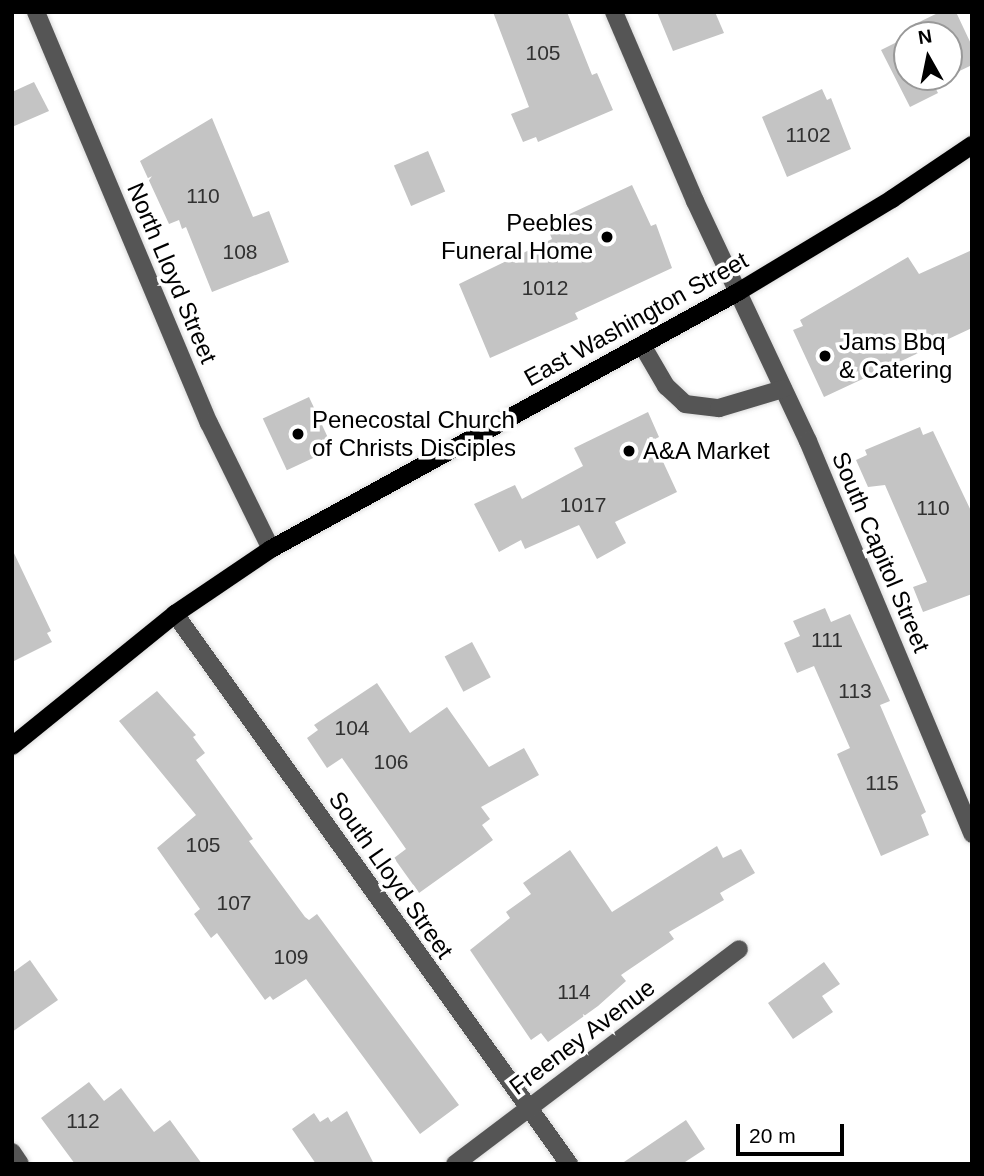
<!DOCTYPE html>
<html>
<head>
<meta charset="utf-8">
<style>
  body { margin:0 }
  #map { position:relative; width:984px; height:1176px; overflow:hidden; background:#fff; font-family:Arial,sans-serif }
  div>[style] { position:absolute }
  .building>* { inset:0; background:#c4c4c4; transform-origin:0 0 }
  .roads { filter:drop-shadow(0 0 2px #dbdbdb) drop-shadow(0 0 2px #dbdbdb) }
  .minor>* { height:18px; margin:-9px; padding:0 9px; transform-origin:9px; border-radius:9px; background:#555 }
  .major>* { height:18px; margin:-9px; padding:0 9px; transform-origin:9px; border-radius:9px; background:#000 }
  .dots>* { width:19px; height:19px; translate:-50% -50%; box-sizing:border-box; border:4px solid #fff; border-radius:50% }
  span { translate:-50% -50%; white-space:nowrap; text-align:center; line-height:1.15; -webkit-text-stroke:7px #fff; paint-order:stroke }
  .number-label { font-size:21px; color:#313131 }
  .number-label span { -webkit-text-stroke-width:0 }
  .poi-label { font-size:24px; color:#000 }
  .right { translate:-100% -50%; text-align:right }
  .left { translate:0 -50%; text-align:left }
  .street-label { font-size:24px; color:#000 }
  .frame { position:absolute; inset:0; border:14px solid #000; pointer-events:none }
  .north { position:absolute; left:893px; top:21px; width:70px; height:70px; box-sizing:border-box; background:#fff; border:2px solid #999; border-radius:50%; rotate:351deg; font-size:19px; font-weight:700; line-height:28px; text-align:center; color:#000 }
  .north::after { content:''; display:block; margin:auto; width:24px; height:32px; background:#000; clip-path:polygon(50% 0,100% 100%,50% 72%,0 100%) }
  .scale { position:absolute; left:736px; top:1124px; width:108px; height:32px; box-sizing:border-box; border:4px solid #000; border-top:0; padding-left:9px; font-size:21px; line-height:24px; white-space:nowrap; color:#000; -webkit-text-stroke:5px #fff; paint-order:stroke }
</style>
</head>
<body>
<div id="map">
  <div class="building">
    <i style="clip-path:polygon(493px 12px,567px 12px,592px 75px,597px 73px,613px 110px,538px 142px,536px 137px,523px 142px,511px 114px,529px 107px)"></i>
    <i style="clip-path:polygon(657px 12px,715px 12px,724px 33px,673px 51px)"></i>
    <i style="clip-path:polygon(940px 12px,956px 12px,972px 46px,972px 65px,949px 76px,949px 35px,911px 35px,918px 31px,915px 24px)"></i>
    <i style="clip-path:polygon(907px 37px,907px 77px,947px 77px,933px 83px,938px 93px,910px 107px,881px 50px)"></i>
    <i style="clip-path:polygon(34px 82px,49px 111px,12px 127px,12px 92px)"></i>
    <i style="clip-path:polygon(822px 89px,827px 100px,831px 98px,851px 149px,787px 177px,762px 117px)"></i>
    <i style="clip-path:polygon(212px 118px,253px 217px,269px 211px,289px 262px,212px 292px,186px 227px,182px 229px,179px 220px,169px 224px,140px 161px)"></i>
    <i style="left:428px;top:151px;width:44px;height:37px;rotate:67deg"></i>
    <i style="clip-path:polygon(632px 185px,651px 226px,656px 224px,672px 268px,575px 313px,578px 319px,490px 358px,459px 284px,552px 239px,546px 225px)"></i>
    <i style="clip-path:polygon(972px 250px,972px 328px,824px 397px,793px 330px,803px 326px,800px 320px,908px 257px,919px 274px)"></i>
    <i style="left:309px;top:397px;width:57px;height:51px;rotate:65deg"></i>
    <i style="clip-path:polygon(648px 412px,659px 437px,653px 440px,677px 492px,615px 522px,626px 543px,597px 559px,579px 525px,525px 549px,521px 540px,499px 552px,474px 504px,515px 485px,522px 499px,583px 466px,574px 448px)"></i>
    <i style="clip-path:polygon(920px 427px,923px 435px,933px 431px,972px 513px,972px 594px,923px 612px,913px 587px,927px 582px,885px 485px,868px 487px,856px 460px,867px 455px,865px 450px)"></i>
    <i style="clip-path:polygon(12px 549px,51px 631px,47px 633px,52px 642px,12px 662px)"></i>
    <i style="clip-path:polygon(825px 608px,831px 622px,850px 614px,890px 701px,880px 705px,926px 812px,921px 815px,929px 835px,881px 856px,837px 754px,850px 748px,814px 666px,797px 673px,784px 643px,800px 636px,793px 621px)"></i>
    <i style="left:472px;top:642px;width:40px;height:31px;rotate:62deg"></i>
    <i style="clip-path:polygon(377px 683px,410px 733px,447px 707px,489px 767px,524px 748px,539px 775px,481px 807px,490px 819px,482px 825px,493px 840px,419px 893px,394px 858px,406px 849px,342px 758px,327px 768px,307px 738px,318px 730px,314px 725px)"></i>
    <i style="clip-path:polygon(157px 691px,196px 735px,193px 737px,205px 753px,196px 760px,253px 839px,249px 841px,305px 917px,309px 920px,317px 914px,459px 1105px,420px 1134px,306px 979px,273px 1000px,270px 996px,265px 1000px,217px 933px,211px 938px,194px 914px,200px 909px,157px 848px,196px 815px,119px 721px)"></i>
    <i style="clip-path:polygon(717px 846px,723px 858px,741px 849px,755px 873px,720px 893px,724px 900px,669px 932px,674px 939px,621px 975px,626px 981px,598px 1006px,548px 1042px,541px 1033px,531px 1040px,470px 950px,510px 918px,506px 912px,531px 894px,523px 883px,570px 850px,612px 912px)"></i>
    <i style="clip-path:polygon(30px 960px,58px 1000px,12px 1032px,12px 973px)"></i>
    <i style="clip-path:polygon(824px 962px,840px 984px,822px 996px,833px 1012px,793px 1039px,768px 1003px)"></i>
    <i style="clip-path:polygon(89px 1082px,104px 1101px,121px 1088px,154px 1132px,170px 1120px,202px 1164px,75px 1164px,41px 1118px)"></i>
    <i style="clip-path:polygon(347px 1111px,374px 1164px,316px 1164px,292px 1129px,314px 1113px,320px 1122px,328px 1117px,331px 1122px)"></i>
    <i style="clip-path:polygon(686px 1120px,705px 1149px,682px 1164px,621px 1164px)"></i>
  </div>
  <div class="roads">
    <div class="minor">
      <i style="left:36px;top:12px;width:446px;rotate:67.2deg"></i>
      <i style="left:209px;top:423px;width:140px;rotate:63.8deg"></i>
      <i style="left:614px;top:12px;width:206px;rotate:66.8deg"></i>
      <i style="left:695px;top:201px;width:265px;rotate:64.8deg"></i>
      <i style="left:808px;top:441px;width:426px;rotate:67.3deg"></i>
      <i style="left:642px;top:345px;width:48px;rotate:59.7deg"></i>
      <i style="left:666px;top:386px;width:26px;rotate:43deg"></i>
      <i style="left:685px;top:404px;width:34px;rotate:7deg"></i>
      <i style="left:719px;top:408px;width:67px;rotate:-16.5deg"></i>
      <i style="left:175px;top:614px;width:677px;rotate:54.38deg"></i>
      <i style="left:12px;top:1152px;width:14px;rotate:56deg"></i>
      <i style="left:455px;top:1164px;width:356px;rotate:-37.1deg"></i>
    </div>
    <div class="major">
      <i style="left:12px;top:746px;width:210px;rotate:-39deg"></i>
      <i style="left:175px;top:614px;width:116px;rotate:-34.1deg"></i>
      <i style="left:271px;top:549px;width:533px;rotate:-28.82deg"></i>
      <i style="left:738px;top:292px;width:180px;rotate:-31.1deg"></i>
      <i style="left:892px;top:199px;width:97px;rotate:-34deg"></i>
    </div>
  </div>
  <div class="dots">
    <i style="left:607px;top:237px;background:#000"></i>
    <i style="left:825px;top:356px;background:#000"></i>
    <i style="left:298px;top:434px;background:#000"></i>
    <i style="left:629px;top:451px;background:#000"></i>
  </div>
  <div class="number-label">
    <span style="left:543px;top:53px">105</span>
    <span style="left:808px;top:135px">1102</span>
    <span style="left:203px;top:196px">110</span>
    <span style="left:240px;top:252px">108</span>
    <span style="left:545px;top:288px">1012</span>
    <span style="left:583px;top:505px">1017</span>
    <span style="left:933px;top:508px">110</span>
    <span style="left:827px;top:640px">111</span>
    <span style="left:855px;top:691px">113</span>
    <span style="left:352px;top:728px">104</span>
    <span style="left:391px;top:762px">106</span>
    <span style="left:882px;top:783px">115</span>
    <span style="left:203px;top:845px">105</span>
    <span style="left:234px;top:903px">107</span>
    <span style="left:291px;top:957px">109</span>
    <span style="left:574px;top:992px">114</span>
    <span style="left:83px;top:1121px">112</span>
  </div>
  <div class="poi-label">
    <span class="right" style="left:593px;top:237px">Peebles<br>Funeral Home</span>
    <span class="left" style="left:839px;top:356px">Jams Bbq<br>&amp; Catering</span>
    <span class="left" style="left:312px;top:434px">Penecostal Church<br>of Christs Disciples</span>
    <span class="left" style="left:643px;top:451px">A&amp;A Market</span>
  </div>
  <div class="street-label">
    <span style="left:172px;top:273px;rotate:67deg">North Lloyd Street</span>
    <span style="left:636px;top:319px;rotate:-29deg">East Washington Street</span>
    <span style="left:881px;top:552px;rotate:67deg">South Capitol Street</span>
    <span style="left:391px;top:875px;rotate:55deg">South Lloyd Street</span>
    <span style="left:582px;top:1037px;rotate:-37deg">Freeney Avenue</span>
  </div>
  <div class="frame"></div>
  <div class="north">N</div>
  <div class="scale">20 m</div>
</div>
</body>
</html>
